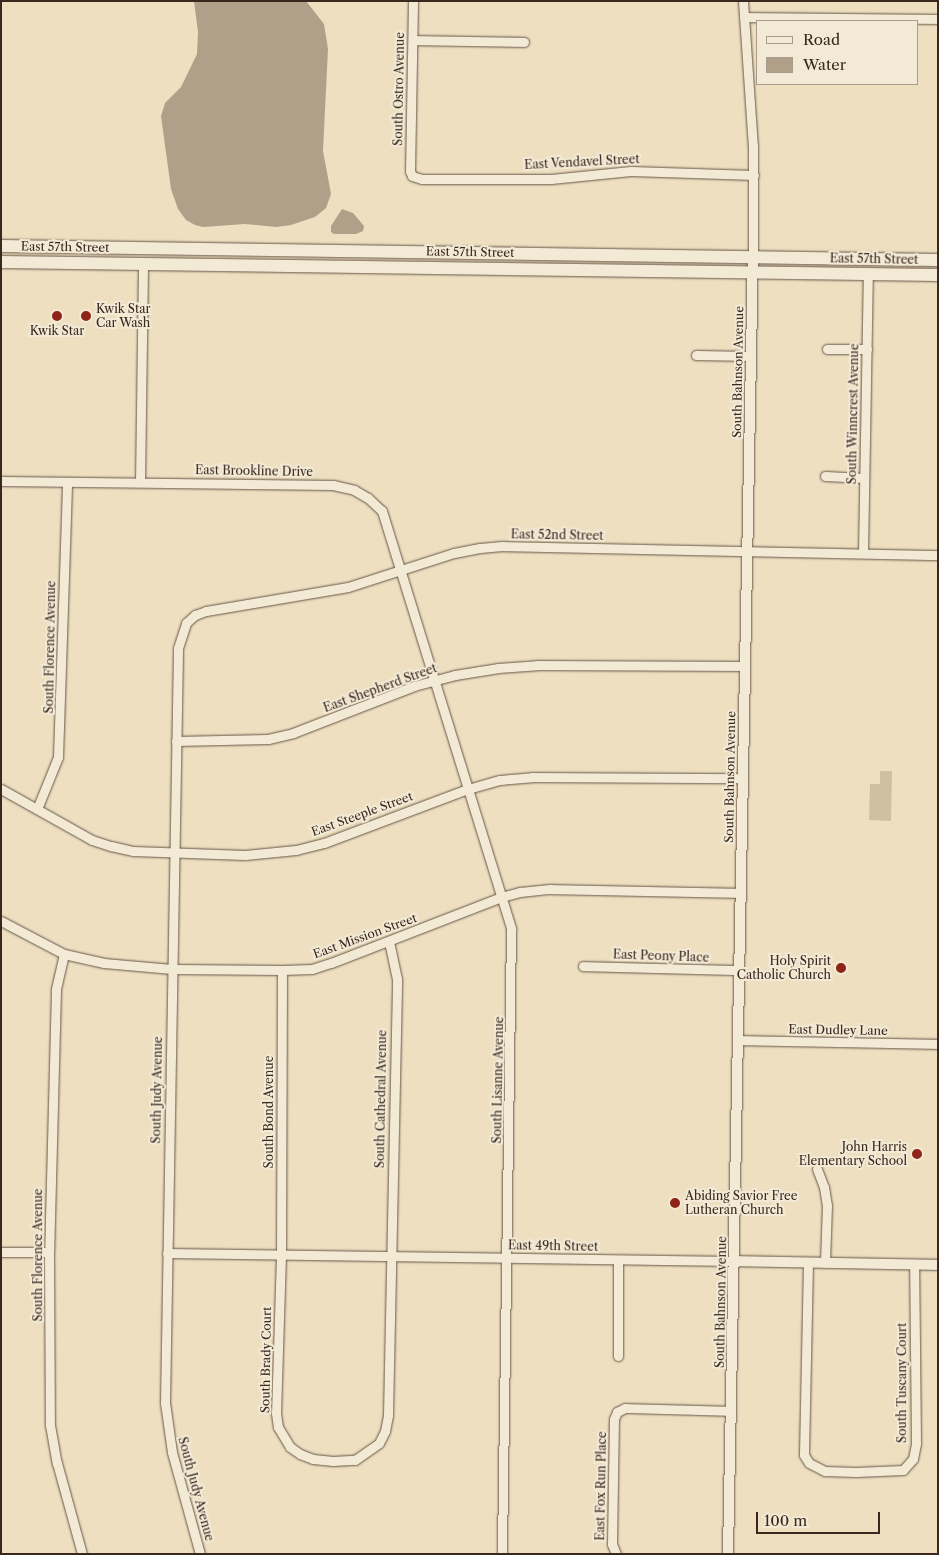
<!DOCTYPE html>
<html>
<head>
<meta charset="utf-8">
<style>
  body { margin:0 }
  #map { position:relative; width:939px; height:1555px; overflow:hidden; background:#eddfc0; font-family:"Libre Caslon Text",serif }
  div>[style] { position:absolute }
  .green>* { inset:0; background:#cfc0a4 }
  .water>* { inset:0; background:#b0a089 }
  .roads { filter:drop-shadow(0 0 1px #675546) drop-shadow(0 0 1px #675546) }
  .minor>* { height:9px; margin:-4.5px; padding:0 4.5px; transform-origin:4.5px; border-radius:4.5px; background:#f3ead6 }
  .tertiary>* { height:10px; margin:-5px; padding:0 5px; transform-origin:5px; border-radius:5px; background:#f3ead6 }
  .secondary>* { height:12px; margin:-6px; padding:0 6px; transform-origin:6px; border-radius:6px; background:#f3ead6 }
  .dots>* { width:14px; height:14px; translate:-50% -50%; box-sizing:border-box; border:2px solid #f3ead6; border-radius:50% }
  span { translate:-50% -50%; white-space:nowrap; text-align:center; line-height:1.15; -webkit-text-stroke:4px #f3ead6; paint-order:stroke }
  .street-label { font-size:12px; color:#3a271e }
  .poi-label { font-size:12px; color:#3a271e }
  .left { translate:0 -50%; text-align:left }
  .right { translate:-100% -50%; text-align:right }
  .frame { position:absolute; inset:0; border:2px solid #3a271e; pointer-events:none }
  .legend { position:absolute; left:756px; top:20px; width:162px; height:65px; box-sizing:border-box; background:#f3ead6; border:1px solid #a99c8c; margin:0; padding:6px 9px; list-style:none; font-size:15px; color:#3a271e }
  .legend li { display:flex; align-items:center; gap:10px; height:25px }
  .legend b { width:25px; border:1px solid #a99c8c }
  .scale { position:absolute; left:756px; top:1512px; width:124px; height:22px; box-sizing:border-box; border:2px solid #3a271e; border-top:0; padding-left:6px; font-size:15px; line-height:18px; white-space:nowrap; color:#3a271e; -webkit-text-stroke:4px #f3ead6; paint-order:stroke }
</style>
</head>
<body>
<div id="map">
  <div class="green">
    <i style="clip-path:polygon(880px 771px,892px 771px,891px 821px,869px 820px,870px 784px,880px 784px)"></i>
  </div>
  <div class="water">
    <i style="clip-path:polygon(194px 1px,306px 1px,324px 24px,328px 49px,323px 151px,331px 194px,326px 208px,315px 217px,291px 225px,276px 227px,245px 224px,203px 227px,195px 225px,186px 220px,178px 209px,171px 189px,161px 116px,165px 103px,181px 87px,197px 54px,198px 32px)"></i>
    <i style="clip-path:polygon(342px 209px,353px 213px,364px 226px,363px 231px,356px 234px,334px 234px,331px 232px,331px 226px)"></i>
  </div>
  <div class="roads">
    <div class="minor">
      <i style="left:413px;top:1px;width:170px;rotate:91deg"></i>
      <i style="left:410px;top:171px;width:5px;rotate:68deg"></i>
      <i style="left:412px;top:176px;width:10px;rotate:17deg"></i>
      <i style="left:422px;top:179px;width:129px"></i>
      <i style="left:551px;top:179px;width:80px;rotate:-5.7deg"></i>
      <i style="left:631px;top:171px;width:123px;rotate:1.9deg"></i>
      <i style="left:743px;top:1px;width:145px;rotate:86.1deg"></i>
      <i style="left:753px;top:146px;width:110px;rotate:90deg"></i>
      <i style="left:744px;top:17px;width:194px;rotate:0.6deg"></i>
      <i style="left:413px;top:40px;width:111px;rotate:1deg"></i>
      <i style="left:827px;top:349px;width:40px"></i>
      <i style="left:696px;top:355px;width:55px;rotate:1deg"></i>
      <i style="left:825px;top:476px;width:39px;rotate:3deg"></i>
      <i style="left:1px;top:481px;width:332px;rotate:0.7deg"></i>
      <i style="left:333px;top:485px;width:22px;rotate:13deg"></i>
      <i style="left:354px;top:490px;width:16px;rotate:30deg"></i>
      <i style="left:368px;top:498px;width:19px;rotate:43deg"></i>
      <i style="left:382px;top:511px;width:437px;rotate:72.8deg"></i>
      <i style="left:511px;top:929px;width:625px;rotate:90.83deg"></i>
      <i style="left:140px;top:482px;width:218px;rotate:-89.2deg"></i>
      <i style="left:863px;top:553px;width:279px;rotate:-89deg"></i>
      <i style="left:176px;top:741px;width:92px;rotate:-1.2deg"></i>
      <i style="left:268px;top:739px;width:26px;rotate:-13deg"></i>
      <i style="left:293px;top:733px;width:130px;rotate:-21.2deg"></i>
      <i style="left:414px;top:686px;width:42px;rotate:-15deg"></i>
      <i style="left:455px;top:675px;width:44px;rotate:-9.2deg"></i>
      <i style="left:498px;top:668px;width:39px;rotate:-4deg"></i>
      <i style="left:537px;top:665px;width:208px;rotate:0.3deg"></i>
      <i style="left:1px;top:789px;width:104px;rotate:29.3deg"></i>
      <i style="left:92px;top:840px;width:20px;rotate:18deg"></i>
      <i style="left:111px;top:846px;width:23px;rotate:13deg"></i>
      <i style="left:133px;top:851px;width:112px;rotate:2deg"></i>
      <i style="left:245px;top:855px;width:51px;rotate:-5.6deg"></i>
      <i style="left:296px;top:850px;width:29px;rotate:-14deg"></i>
      <i style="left:324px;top:843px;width:154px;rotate:-20.6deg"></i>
      <i style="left:468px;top:789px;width:33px;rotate:-16deg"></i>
      <i style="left:500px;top:780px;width:32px;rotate:-5deg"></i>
      <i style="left:532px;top:777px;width:211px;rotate:0.3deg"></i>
      <i style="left:37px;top:809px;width:56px;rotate:-68deg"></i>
      <i style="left:58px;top:757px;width:275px;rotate:-88.1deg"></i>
      <i style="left:1px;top:921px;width:71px;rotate:27.6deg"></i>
      <i style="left:64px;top:954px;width:41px;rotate:12.7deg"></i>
      <i style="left:104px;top:963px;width:68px;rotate:5deg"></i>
      <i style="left:172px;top:969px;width:110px;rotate:0.5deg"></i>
      <i style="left:282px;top:970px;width:30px;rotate:-2deg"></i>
      <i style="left:312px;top:969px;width:20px;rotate:-18deg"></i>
      <i style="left:331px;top:963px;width:182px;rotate:-21.2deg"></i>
      <i style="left:501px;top:897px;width:20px;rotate:-15deg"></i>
      <i style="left:520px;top:892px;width:30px;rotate:-6deg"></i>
      <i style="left:550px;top:889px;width:191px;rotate:1.2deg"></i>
      <i style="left:64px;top:954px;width:37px;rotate:103deg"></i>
      <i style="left:56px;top:990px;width:262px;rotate:91.5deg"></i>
      <i style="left:49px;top:1252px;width:173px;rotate:89.7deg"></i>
      <i style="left:50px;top:1425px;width:39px;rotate:80deg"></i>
      <i style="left:57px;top:1463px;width:94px;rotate:74.6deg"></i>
      <i style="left:583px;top:966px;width:156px;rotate:1.5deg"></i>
      <i style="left:282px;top:970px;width:285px;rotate:90.2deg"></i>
      <i style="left:281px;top:1255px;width:158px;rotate:91.8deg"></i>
      <i style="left:276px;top:1413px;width:14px;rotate:82deg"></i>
      <i style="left:278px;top:1427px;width:23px;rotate:59deg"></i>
      <i style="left:290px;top:1447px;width:12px;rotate:35deg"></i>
      <i style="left:300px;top:1454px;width:14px;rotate:21deg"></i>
      <i style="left:313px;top:1459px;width:20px;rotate:6deg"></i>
      <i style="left:333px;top:1461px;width:22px;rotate:-3deg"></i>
      <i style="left:355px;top:1460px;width:29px;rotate:-35deg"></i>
      <i style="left:379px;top:1443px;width:13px;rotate:-63deg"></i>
      <i style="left:385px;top:1431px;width:16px;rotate:-79deg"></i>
      <i style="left:388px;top:1415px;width:436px;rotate:-88.8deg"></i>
      <i style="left:397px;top:979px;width:38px;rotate:-102deg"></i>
      <i style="left:737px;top:1040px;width:201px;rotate:1.1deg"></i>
      <i style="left:817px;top:1169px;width:19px;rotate:69deg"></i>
      <i style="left:824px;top:1187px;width:18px;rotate:81deg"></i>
      <i style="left:827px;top:1205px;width:58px;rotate:92deg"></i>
      <i style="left:1px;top:1252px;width:48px"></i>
      <i style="left:167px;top:1253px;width:567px;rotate:0.81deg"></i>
      <i style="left:808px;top:1263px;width:192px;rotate:91.2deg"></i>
      <i style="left:804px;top:1455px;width:9px;rotate:58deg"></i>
      <i style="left:809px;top:1463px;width:18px;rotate:27deg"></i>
      <i style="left:825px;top:1471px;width:31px;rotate:2deg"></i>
      <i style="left:856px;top:1472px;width:47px;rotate:-2.4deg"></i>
      <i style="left:903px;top:1470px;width:15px;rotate:-48deg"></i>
      <i style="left:913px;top:1459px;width:16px;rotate:-79deg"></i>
      <i style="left:916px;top:1443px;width:178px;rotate:-90.6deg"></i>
      <i style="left:618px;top:1356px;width:96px;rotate:-90deg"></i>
      <i style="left:200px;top:1554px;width:106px;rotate:-105.4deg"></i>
      <i style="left:172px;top:1452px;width:49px;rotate:-98.1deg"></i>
      <i style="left:165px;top:1403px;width:755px;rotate:-89.01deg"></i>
      <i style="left:178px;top:648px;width:26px;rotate:-72deg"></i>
      <i style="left:186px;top:623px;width:12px;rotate:-42deg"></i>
      <i style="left:195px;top:615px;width:12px;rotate:-20deg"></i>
      <i style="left:206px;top:611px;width:144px;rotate:-9.6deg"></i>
      <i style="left:348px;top:587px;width:111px;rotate:-17.8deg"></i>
      <i style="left:454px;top:553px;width:26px;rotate:-11deg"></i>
      <i style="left:480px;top:548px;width:22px;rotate:-5deg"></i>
      <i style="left:502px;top:546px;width:436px;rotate:1.2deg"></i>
      <i style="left:616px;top:1554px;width:11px;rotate:-112deg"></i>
      <i style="left:612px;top:1544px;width:125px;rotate:-89.1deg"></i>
      <i style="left:614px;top:1419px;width:8px;rotate:-67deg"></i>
      <i style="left:617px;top:1412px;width:9px;rotate:-27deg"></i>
      <i style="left:625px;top:1408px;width:106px;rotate:1.6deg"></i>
    </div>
    <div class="tertiary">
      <i style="left:734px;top:1261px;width:204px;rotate:1.1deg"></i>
      <i style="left:728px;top:1554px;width:1298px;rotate:-88.9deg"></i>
    </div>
    <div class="secondary">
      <i style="left:1px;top:246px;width:937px;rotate:0.86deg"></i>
      <i style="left:1px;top:262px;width:937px;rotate:0.79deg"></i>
    </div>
  </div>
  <div class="dots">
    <i style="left:57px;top:316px;background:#8f2418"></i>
    <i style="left:86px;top:316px;background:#8f2418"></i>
    <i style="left:841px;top:968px;background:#8f2418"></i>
    <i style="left:917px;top:1154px;background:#8f2418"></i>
    <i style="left:675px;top:1203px;background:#8f2418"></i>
  </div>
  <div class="street-label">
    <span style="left:399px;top:89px;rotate:-89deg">South Ostro Avenue</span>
    <span style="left:582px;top:162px;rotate:-3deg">East Vendavel Street</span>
    <span style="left:65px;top:247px;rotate:1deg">East 57th Street</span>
    <span style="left:470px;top:252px;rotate:1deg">East 57th Street</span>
    <span style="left:874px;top:259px;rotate:1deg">East 57th Street</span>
    <span style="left:738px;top:372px;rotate:-89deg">South Bahnson Avenue</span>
    <span style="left:853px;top:414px;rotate:-89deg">South Winncrest Avenue</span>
    <span style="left:254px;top:471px;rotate:1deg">East Brookline Drive</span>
    <span style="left:557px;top:535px;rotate:1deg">East 52nd Street</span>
    <span style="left:50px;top:647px;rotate:-89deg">South Florence Avenue</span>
    <span style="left:380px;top:688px;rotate:-20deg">East Shepherd Street</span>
    <span style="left:730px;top:777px;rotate:-89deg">South Bahnson Avenue</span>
    <span style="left:362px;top:814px;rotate:-20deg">East Steeple Street</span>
    <span style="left:365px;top:936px;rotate:-20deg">East Mission Street</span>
    <span style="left:661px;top:956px;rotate:2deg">East Peony Place</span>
    <span style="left:838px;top:1030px;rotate:1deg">East Dudley Lane</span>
    <span style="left:498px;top:1080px;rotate:-89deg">South Lisanne Avenue</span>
    <span style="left:157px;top:1090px;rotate:-89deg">South Judy Avenue</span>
    <span style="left:381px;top:1099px;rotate:-89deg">South Cathedral Avenue</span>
    <span style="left:269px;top:1112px;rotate:-90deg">South Bond Avenue</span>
    <span style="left:553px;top:1246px;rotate:1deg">East 49th Street</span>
    <span style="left:38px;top:1255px;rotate:-90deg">South Florence Avenue</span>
    <span style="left:721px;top:1302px;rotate:-89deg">South Bahnson Avenue</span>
    <span style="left:266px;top:1360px;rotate:-89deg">South Brady Court</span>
    <span style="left:902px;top:1383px;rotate:-90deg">South Tuscany Court</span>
    <span style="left:601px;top:1486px;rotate:-89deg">East Fox Run Place</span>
    <span style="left:196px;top:1489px;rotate:75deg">South Judy Avenue</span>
  </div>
  <div class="poi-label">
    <span class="left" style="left:96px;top:316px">Kwik Star<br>Car Wash</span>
    <span style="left:57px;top:331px">Kwik Star</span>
    <span class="right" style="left:831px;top:968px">Holy Spirit<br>Catholic Church</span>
    <span class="right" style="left:907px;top:1154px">John Harris<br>Elementary School</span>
    <span class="left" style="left:685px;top:1203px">Abiding Savior Free<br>Lutheran Church</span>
  </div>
  <div class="frame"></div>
  <ul class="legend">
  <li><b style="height:6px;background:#f3ead6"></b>Road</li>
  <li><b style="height:14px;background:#b0a089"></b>Water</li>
  </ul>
  <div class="scale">100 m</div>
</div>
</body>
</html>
